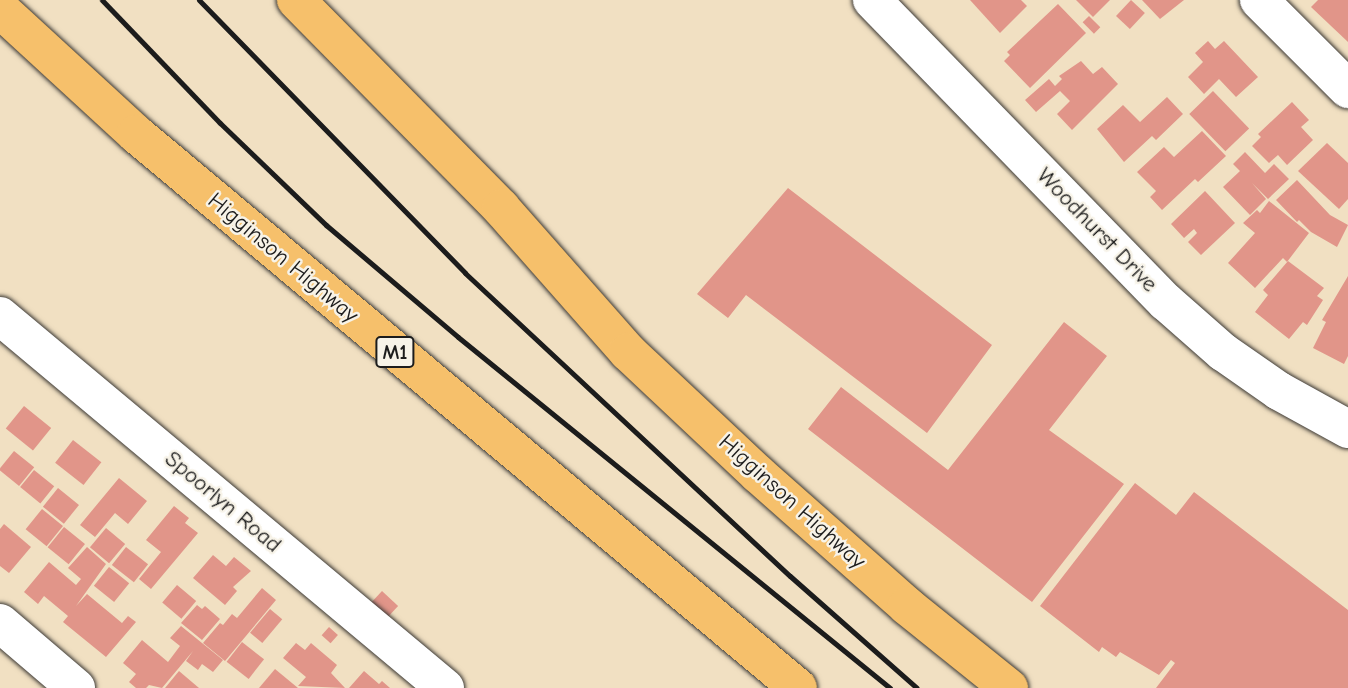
<!DOCTYPE html>
<html>
<head>
<meta charset="utf-8">
<style>
  body { margin:0 }
  #map { position:relative; width:1348px; height:688px; overflow:hidden; background:#f1e0c2; font-family:"Comic Neue",sans-serif }
  div>[style] { position:absolute }
  .building>* { inset:0; background:#e19589; transform-origin:0 0 }
  .roads { filter:drop-shadow(0 0 2px #3c3935) drop-shadow(0 0 2px #3c3935) }
  .minor>* { height:38px; margin:-19px; padding:0 19px; transform-origin:19px; border-radius:19px; background:#fff }
  .highway>* { height:38px; margin:-19px; padding:0 19px; transform-origin:19px; border-radius:19px; background:#f6c06b }
  .rail>* { height:5px; margin:-2.5px; padding:0 2.5px; transform-origin:2.5px; border-radius:2.5px; background:#1c1c1c }
  span { translate:-50% -50%; white-space:nowrap; text-align:center; line-height:1.15; -webkit-text-stroke:5px #f7f3e8; paint-order:stroke }
  .shield-label span { padding:2px 5px; background:#f7f3e8; border:2px solid; border-radius:5px; -webkit-text-stroke-width:0 }
  .shield-label { font-size:21px; color:#1c1c1c; font-weight:700 }
  .street-label { font-size:23px; color:#1c1c1c }
</style>
</head>
<body>
<div id="map">
  <div class="building">
    <i style="clip-path:polygon(970px 0,1021px 0,1027px 6px,1000px 33px)"></i>
    <i style="clip-path:polygon(1076px 0,1110px 0,1093px 17px)"></i>
    <i style="left:1131px;top:0;width:19px;height:22px;rotate:43deg"></i>
    <i style="clip-path:polygon(1142px 0,1184px 0,1160px 19px)"></i>
    <i style="clip-path:polygon(1318px 0,1348px 0,1348px 42px,1311px 7px)"></i>
    <i style="clip-path:polygon(1058px 4px,1086px 33px,1030px 88px,1004px 61px,1010px 55px,1007px 52px)"></i>
    <i style="left:1089px;top:16px;width:16px;height:9px;rotate:45deg"></i>
    <i style="clip-path:polygon(1208px 41px,1215px 49px,1224px 41px,1258px 77px,1236px 97px,1219px 79px,1204px 94px,1188px 77px,1203px 62px,1195px 53px)"></i>
    <i style="clip-path:polygon(1081px 61px,1093px 74px,1102px 67px,1118px 84px,1072px 130px,1057px 114px,1070px 101px,1060px 91px,1036px 112px,1025px 100px,1049px 79px,1055px 86px,1062px 79px,1059px 76px)"></i>
    <i style="left:1213px;top:91px;width:52px;height:33px;rotate:46deg"></i>
    <i style="clip-path:polygon(1167px 97px,1183px 114px,1156px 140px,1152px 136px,1124px 162px,1097px 129px,1123px 105px,1140px 122px)"></i>
    <i style="clip-path:polygon(1292px 102px,1309px 120px,1301px 127px,1313px 140px,1287px 165px,1278px 155px,1269px 163px,1252px 146px,1261px 137px,1258px 134px)"></i>
    <i style="clip-path:polygon(1202px 131px,1226px 156px,1198px 182px,1195px 179px,1162px 210px,1150px 197px,1156px 191px,1137px 172px,1164px 147px,1174px 157px)"></i>
    <i style="clip-path:polygon(1327px 143px,1348px 163px,1348px 199px,1339px 209px,1298px 171px)"></i>
    <i style="clip-path:polygon(1245px 152px,1265px 173px,1274px 164px,1289px 179px,1268px 199px,1252px 183px,1266px 199px,1250px 215px,1223px 187px,1240px 171px,1233px 164px)"></i>
    <i style="clip-path:polygon(1297px 180px,1330px 215px,1348px 225px,1337px 247px,1311px 232px,1299px 220px,1297px 222px,1276px 200px)"></i>
    <i style="clip-path:polygon(788px 188px,992px 345px,927px 433px,746px 295px,728px 318px,697px 294px)"></i>
    <i style="clip-path:polygon(1205px 191px,1235px 223px,1201px 255px,1188px 242px,1197px 233px,1194px 229px,1184px 238px,1171px 224px)"></i>
    <i style="clip-path:polygon(1269px 201px,1309px 233px,1287px 262px,1283px 258px,1255px 288px,1228px 263px,1255px 233px,1243px 223px,1257px 210px,1260px 213px)"></i>
    <i style="clip-path:polygon(1288px 261px,1324px 288px,1317px 296px,1323px 300px,1307px 325px,1303px 322px,1289px 339px,1255px 312px,1268px 295px,1263px 290px)"></i>
    <i style="clip-path:polygon(1348px 276px,1348px 356px,1344px 364px,1313px 348px,1326px 322px,1322px 320px)"></i>
    <i style="clip-path:polygon(1064px 322px,1107px 356px,1049px 430px,1124px 484px,1032px 602px,808px 429px,841px 387px,948px 470px)"></i>
    <i style="left:24px;top:406px;width:35px;height:29px;rotate:39deg"></i>
    <i style="left:73px;top:440px;width:36px;height:29px;rotate:38deg"></i>
    <i style="left:14px;top:451px;width:26px;height:24px;rotate:39deg"></i>
    <i style="left:34px;top:470px;width:26px;height:22px;rotate:39deg"></i>
    <i style="clip-path:polygon(119px 478px,147px 501px,128px 524px,115px 513px,95px 537px,80px 525px)"></i>
    <i style="clip-path:polygon(1135px 483px,1176px 515px,1194px 492px,1348px 610px,1348px 688px,1156px 688px,1175px 663px,1171px 660px,1159px 675px,1120px 652px,1116px 657px,1102px 647px,1099px 652px,1040px 606px)"></i>
    <i style="left:58px;top:488px;width:27px;height:24px;rotate:39deg"></i>
    <i style="clip-path:polygon(174px 506px,189px 518px,185px 523px,198px 533px,151px 589px,139px 579px,161px 552px,146px 540px)"></i>
    <i style="left:42px;top:509px;width:27px;height:26px;rotate:39deg"></i>
    <i style="clip-path:polygon(4px 524px,31px 547px,9px 573px,0 566px,0 529px)"></i>
    <i style="left:64px;top:527px;width:27px;height:26px;rotate:39deg"></i>
    <i style="left:106px;top:528px;width:25px;height:25px;rotate:40deg"></i>
    <i style="clip-path:polygon(87px 547px,106px 564px,76px 606px,87px 594px,122px 623px,128px 616px,136px 622px,106px 657px,63px 622px,68px 616px,44px 596px,38px 604px,24px 592px,49px 562px,76px 585px,81px 579px,68px 568px)"></i>
    <i style="left:126px;top:547px;width:28px;height:23px;rotate:38deg"></i>
    <i style="clip-path:polygon(213px 555px,226px 566px,234px 557px,251px 571px,233px 587px,237px 591px,225px 605px,193px 578px)"></i>
    <i style="left:109px;top:567px;width:26px;height:24px;rotate:39deg"></i>
    <i style="left:177px;top:585px;width:25px;height:23px;rotate:40deg"></i>
    <i style="clip-path:polygon(262px 588px,276px 600px,225px 661px,203px 643px,220px 623px,223px 625px,232px 614px,237px 618px)"></i>
    <i style="left:382px;top:591px;width:22px;height:16px;rotate:43deg"></i>
    <i style="clip-path:polygon(197px 605px,202px 609px,205px 606px,220px 619px,202px 640px,181px 623px)"></i>
    <i style="left:270px;top:609px;width:16px;height:31px;rotate:40deg"></i>
    <i style="clip-path:polygon(181px 626px,223px 660px,213px 672px,202px 664px,198px 670px,186px 661px,193px 651px,162px 688px,149px 685px,146px 688px,136px 688px,129px 682px,136px 674px,123px 663px,142px 640px,168px 662px,180px 646px,170px 638px)"></i>
    <i style="left:329px;top:627px;width:12px;height:11px;rotate:42deg"></i>
    <i style="left:242px;top:642px;width:28px;height:25px;rotate:38deg"></i>
    <i style="clip-path:polygon(296px 643px,305px 650px,311px 643px,337px 665px,331px 673px,345px 688px,298px 686px,306px 677px,283px 658px)"></i>
    <i style="clip-path:polygon(275px 669px,298px 688px,259px 688px)"></i>
    <i style="clip-path:polygon(179px 671px,199px 688px,165px 688px)"></i>
    <i style="clip-path:polygon(364px 671px,379px 684px,382px 681px,390px 688px,349px 688px)"></i>
  </div>
  <div class="roads">
    <div class="minor">
      <i style="left:872px;top:0;width:421px;rotate:45.8deg"></i>
      <i style="left:1166px;top:302px;width:76px;rotate:41.3deg"></i>
      <i style="left:1223px;top:352px;width:68px;rotate:34.9deg"></i>
      <i style="left:1279px;top:391px;width:79px;rotate:28.8deg"></i>
      <i style="left:1259px;top:0;width:126px;rotate:45deg"></i>
      <i style="left:0;top:316px;width:580px;rotate:39.89deg"></i>
      <i style="left:0;top:623px;width:100px;rotate:40.5deg"></i>
    </div>
    <div class="highway">
      <i style="left:296px;top:0;width:292px;rotate:45.4deg"></i>
      <i style="left:501px;top:208px;width:192px;rotate:48.6deg"></i>
      <i style="left:628px;top:352px;width:178px;rotate:43.2deg"></i>
      <i style="left:758px;top:474px;width:199px;rotate:41.5deg"></i>
      <i style="left:907px;top:606px;width:131px;rotate:38.8deg"></i>
      <i style="left:0;top:9px;width:185px;rotate:42.6deg"></i>
      <i style="left:136px;top:134px;width:863px;rotate:39.92deg"></i>
    </div>
  </div>
  <div class="rail">
    <i style="left:102px;top:0;width:170px;rotate:46.2deg"></i>
    <i style="left:220px;top:123px;width:147px;rotate:43.9deg"></i>
    <i style="left:326px;top:225px;width:173px;rotate:40.3deg"></i>
    <i style="left:458px;top:337px;width:557px;rotate:39.09deg"></i>
    <i style="left:199px;top:0;width:381px;rotate:45.7deg"></i>
    <i style="left:465px;top:273px;width:444px;rotate:43deg"></i>
    <i style="left:790px;top:576px;width:169px;rotate:41.4deg"></i>
  </div>
  <div class="shield-label">
    <span style="left:395px;top:352px">M1</span>
  </div>
  <div class="street-label">
    <span style="left:1097px;top:230px;rotate:46deg">Woodhurst Drive</span>
    <span style="left:283px;top:258px;rotate:40deg">Higginson Highway</span>
    <span style="left:223px;top:502px;rotate:40deg">Spoorlyn Road</span>
    <span style="left:792px;top:502px;rotate:42deg">Higginson Highway</span>
  </div>
</div>
</body>
</html>
